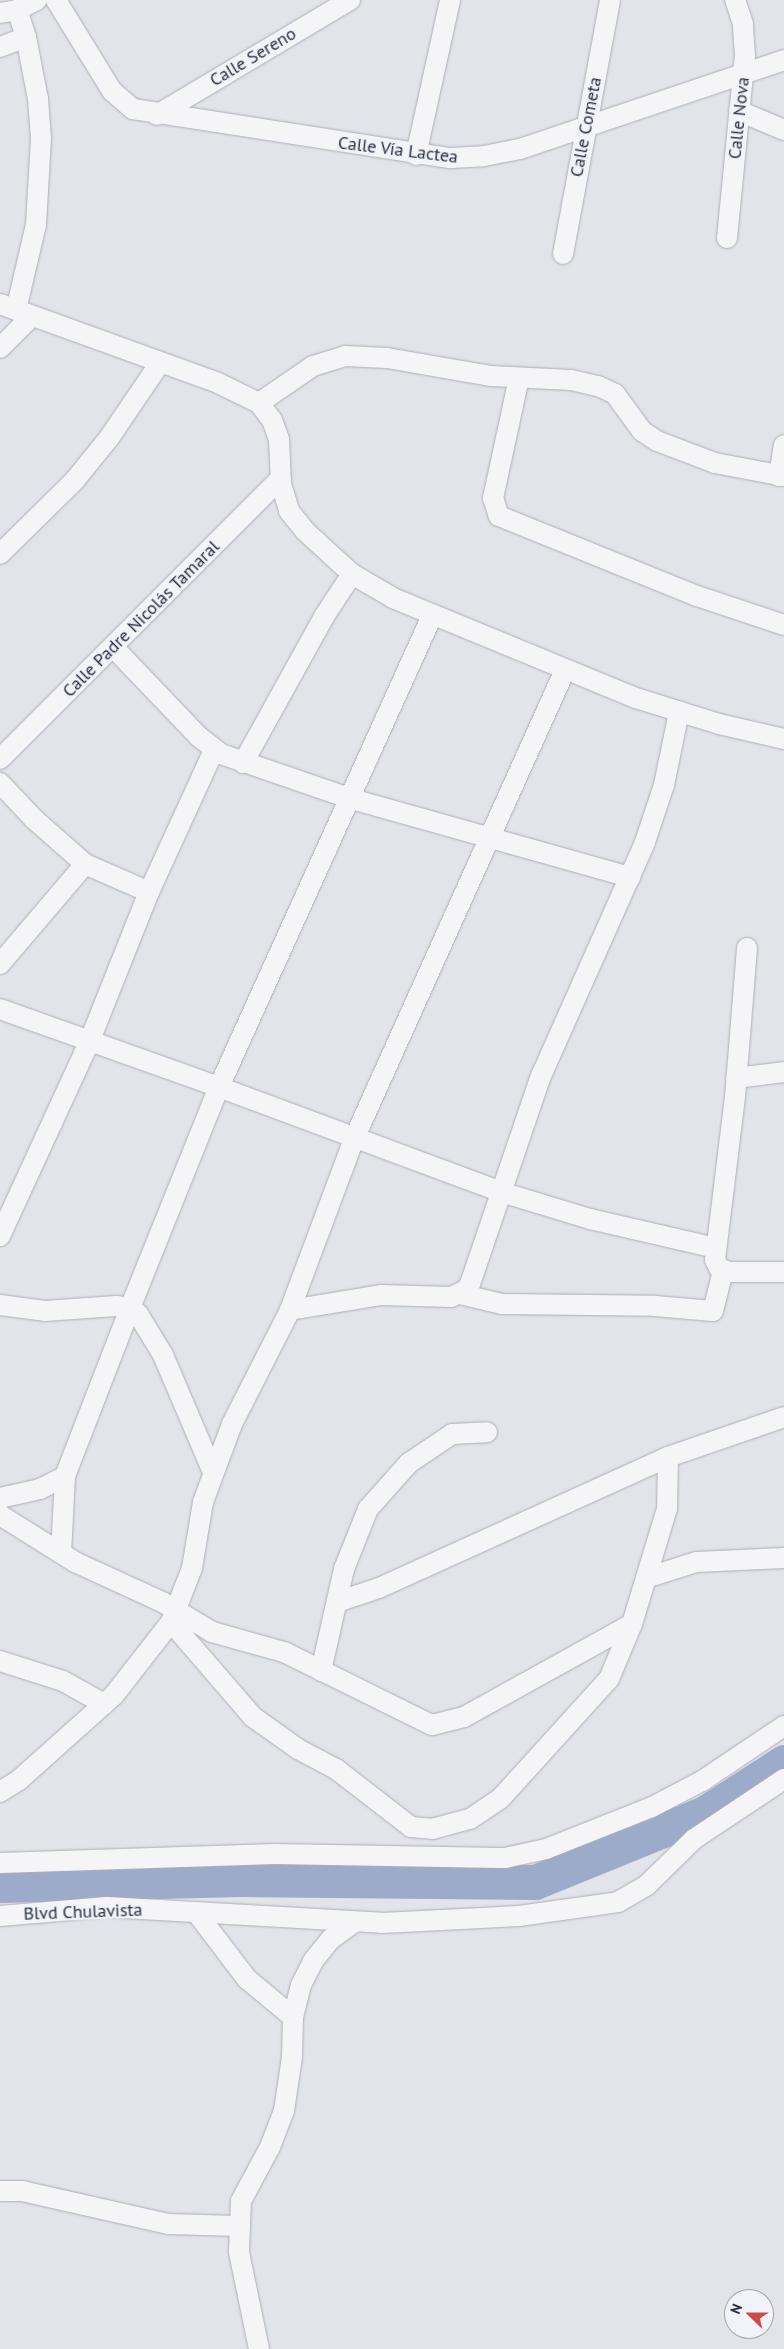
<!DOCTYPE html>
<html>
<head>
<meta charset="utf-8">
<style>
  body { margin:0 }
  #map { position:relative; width:784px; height:2349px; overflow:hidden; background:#e2e4ea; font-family:"PT Sans",sans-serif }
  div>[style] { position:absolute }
  .river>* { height:35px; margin:-17.5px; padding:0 17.5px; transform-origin:17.5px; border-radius:17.5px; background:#9dabca }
  .roads { filter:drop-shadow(0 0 1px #abaeb8) drop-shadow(0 0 1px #abaeb8) }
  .minor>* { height:20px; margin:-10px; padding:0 10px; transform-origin:10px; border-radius:10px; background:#f5f5f8 }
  span { translate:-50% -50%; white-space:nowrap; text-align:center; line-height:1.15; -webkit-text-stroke:4.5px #f2f3f8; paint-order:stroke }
  .street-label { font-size:18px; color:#2a2f42 }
  .north { position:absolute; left:724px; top:2289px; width:50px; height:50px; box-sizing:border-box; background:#f2f3f8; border:1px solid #a2a5af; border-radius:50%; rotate:292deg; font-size:14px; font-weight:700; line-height:20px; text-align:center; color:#2a2f42 }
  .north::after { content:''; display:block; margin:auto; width:18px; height:22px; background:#ce4a48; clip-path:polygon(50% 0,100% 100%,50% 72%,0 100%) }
</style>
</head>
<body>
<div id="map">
  <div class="river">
    <i style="left:0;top:1885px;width:241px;rotate:-1.4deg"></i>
    <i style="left:241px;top:1879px;width:294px;rotate:0.6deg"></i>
    <i style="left:535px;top:1882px;width:183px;rotate:-22.1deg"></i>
    <i style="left:705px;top:1813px;width:94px;rotate:-32.8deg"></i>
  </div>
  <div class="roads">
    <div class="minor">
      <i style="left:56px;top:0;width:107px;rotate:58.4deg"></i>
      <i style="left:112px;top:91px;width:28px;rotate:41deg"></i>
      <i style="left:133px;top:109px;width:322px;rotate:8.8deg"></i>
      <i style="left:451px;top:158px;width:33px;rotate:-3deg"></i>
      <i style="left:484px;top:156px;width:37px;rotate:-11deg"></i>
      <i style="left:520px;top:149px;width:279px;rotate:-18.6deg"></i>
      <i style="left:0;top:13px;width:17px;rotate:-10deg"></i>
      <i style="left:17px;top:10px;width:22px;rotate:-27deg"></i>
      <i style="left:0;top:47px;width:28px;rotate:-21deg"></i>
      <i style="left:739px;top:111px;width:49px;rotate:22.9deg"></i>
      <i style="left:157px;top:115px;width:225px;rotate:-30.8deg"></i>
      <i style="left:416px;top:155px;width:159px;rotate:-77.6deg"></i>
      <i style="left:727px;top:238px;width:183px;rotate:-84.4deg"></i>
      <i style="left:745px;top:56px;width:32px;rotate:-94deg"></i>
      <i style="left:743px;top:24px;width:25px;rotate:-108deg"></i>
      <i style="left:563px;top:254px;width:258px;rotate:-79.5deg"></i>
      <i style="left:0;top:304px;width:232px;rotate:19.9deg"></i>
      <i style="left:218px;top:383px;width:46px;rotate:26deg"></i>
      <i style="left:259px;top:403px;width:21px;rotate:53deg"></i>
      <i style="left:272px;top:420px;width:20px;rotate:70deg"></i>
      <i style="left:279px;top:439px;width:45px;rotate:87.5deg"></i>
      <i style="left:281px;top:484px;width:28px;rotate:73deg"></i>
      <i style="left:289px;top:511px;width:26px;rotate:51deg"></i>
      <i style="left:305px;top:531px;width:64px;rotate:42.5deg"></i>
      <i style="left:352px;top:574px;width:48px;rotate:30.3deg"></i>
      <i style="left:393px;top:598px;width:263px;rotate:22.4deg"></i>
      <i style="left:636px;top:698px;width:87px;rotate:17.4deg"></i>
      <i style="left:719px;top:724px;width:67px;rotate:13deg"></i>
      <i style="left:16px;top:310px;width:87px;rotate:-76.8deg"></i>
      <i style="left:36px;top:225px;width:86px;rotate:-86.7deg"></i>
      <i style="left:41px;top:139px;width:40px;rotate:-94.3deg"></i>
      <i style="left:38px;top:99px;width:63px;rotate:-101deg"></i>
      <i style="left:26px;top:37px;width:28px;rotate:-108deg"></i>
      <i style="left:0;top:348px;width:45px;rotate:-45deg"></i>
      <i style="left:519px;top:378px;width:123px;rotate:102.2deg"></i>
      <i style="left:493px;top:498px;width:19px;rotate:72deg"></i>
      <i style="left:499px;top:516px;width:214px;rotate:22deg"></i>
      <i style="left:697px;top:596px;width:92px;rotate:18.4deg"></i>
      <i style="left:259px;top:403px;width:65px;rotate:-34.4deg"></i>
      <i style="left:313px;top:366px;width:34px;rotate:-17deg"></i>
      <i style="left:345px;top:356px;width:42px;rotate:2.7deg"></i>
      <i style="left:387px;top:358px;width:106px;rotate:9.8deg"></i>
      <i style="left:491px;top:376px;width:80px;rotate:2.9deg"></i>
      <i style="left:571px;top:380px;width:28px;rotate:13deg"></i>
      <i style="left:598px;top:386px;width:19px;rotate:25deg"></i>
      <i style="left:615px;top:394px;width:46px;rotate:53.9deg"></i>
      <i style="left:642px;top:431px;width:18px;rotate:34deg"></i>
      <i style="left:657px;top:441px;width:62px;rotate:20.8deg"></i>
      <i style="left:715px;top:463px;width:70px;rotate:10.7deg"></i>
      <i style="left:779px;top:476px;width:31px;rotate:-81deg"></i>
      <i style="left:0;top:554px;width:105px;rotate:-44.6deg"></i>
      <i style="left:75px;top:480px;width:54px;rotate:-51deg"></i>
      <i style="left:109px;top:438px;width:91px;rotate:-55.8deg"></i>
      <i style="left:114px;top:648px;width:122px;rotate:46.3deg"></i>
      <i style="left:198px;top:736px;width:29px;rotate:38deg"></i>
      <i style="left:221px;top:754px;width:139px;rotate:19deg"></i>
      <i style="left:352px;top:799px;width:289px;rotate:15.7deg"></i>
      <i style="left:0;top:759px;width:397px;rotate:-45deg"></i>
      <i style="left:243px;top:763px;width:169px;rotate:-61deg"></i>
      <i style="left:325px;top:615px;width:49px;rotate:-56.6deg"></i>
      <i style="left:0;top:783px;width:50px;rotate:46.6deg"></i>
      <i style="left:34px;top:819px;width:68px;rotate:41.4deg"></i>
      <i style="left:85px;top:864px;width:70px;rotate:23.6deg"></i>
      <i style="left:747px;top:948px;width:149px;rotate:94.6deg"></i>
      <i style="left:735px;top:1097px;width:164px;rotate:97deg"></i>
      <i style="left:715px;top:1260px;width:9px;rotate:63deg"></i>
      <i style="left:719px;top:1268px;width:11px;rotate:22deg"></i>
      <i style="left:729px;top:1272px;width:55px"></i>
      <i style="left:0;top:964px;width:131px;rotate:-49.6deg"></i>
      <i style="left:0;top:1009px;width:232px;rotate:19.6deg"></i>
      <i style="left:219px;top:1087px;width:301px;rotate:20.4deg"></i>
      <i style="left:501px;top:1192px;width:93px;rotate:16.9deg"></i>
      <i style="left:590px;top:1219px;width:129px;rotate:13deg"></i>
      <i style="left:736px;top:1078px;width:48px;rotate:-7.1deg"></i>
      <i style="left:0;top:1236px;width:216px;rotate:-65.3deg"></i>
      <i style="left:90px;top:1040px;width:159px;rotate:-68.3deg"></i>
      <i style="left:149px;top:892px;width:156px;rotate:-65.4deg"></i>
      <i style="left:460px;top:1294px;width:43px;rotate:13.4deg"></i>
      <i style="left:502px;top:1304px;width:153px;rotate:0.7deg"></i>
      <i style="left:655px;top:1306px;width:58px;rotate:4.9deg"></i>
      <i style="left:713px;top:1311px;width:41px;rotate:-76deg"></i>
      <i style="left:0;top:1305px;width:45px;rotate:7.6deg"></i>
      <i style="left:45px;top:1311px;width:71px;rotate:-4deg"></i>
      <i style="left:116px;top:1306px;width:14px;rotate:8deg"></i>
      <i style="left:130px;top:1308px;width:10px;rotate:37deg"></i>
      <i style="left:138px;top:1314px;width:48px;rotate:58.6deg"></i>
      <i style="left:163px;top:1355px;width:127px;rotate:66.9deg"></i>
      <i style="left:290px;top:1310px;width:93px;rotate:-9.3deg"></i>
      <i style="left:382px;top:1295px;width:69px;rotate:1.7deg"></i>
      <i style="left:451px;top:1297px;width:17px;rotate:-25deg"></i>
      <i style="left:466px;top:1290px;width:7px;rotate:-56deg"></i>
      <i style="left:470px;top:1284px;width:220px;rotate:-71.2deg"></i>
      <i style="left:541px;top:1076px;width:256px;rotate:-66deg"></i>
      <i style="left:645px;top:842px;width:60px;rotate:-71.6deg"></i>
      <i style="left:664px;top:785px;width:75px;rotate:-78.4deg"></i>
      <i style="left:0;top:1498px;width:41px;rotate:-12.7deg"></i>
      <i style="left:40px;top:1489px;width:28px;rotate:-27deg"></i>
      <i style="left:0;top:1515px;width:89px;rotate:32.1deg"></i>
      <i style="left:75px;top:1562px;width:98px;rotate:24.7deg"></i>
      <i style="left:164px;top:1603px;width:56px;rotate:31.1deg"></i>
      <i style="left:212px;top:1632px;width:75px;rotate:15.5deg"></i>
      <i style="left:284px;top:1652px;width:165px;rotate:26.3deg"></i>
      <i style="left:432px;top:1725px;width:33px;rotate:-14deg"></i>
      <i style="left:464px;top:1717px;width:192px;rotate:-29deg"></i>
      <i style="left:61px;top:1553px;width:77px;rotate:-87deg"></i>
      <i style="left:65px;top:1476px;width:180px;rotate:-68.8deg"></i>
      <i style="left:130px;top:1308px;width:238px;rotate:-68.1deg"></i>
      <i style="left:219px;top:1087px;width:517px;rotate:-65.67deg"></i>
      <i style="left:646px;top:1578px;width:52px;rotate:-17.7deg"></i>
      <i style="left:696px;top:1562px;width:88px;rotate:-2.6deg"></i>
      <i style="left:337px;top:1602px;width:44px;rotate:-18.4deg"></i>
      <i style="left:379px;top:1588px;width:317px;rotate:-24.4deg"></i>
      <i style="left:668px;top:1457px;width:123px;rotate:-19deg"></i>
      <i style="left:171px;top:1622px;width:125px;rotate:49.2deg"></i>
      <i style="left:253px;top:1717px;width:55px;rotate:35.4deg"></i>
      <i style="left:298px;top:1749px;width:43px;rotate:27.8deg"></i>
      <i style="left:336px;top:1769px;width:95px;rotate:37.7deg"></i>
      <i style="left:411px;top:1827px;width:21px;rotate:5deg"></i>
      <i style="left:432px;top:1829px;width:39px;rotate:-15deg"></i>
      <i style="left:470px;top:1819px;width:36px;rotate:-34deg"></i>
      <i style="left:500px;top:1799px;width:162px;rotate:-47.8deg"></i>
      <i style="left:609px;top:1679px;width:60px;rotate:-67.3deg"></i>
      <i style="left:632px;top:1624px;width:120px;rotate:-73.1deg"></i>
      <i style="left:667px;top:1509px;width:52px;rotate:-88.9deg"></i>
      <i style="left:0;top:1661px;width:66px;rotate:17.6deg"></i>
      <i style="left:63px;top:1681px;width:47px;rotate:29.3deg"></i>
      <i style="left:321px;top:1671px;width:105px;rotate:-77.3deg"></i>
      <i style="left:344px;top:1569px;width:65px;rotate:-68.2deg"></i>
      <i style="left:368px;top:1509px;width:62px;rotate:-48.3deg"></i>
      <i style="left:409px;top:1463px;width:52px;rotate:-34deg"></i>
      <i style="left:452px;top:1434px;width:35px;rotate:-3deg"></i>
      <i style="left:0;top:1792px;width:22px;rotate:-32deg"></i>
      <i style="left:19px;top:1780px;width:127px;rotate:-41.8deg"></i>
      <i style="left:114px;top:1695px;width:93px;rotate:-52deg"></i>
      <i style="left:171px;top:1622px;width:58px;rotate:-68.7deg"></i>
      <i style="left:192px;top:1568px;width:67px;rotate:-80.5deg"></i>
      <i style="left:203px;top:1502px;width:83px;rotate:-69.6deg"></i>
      <i style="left:232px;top:1424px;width:128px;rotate:-63deg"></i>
      <i style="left:290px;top:1310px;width:183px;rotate:-69.5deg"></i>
      <i style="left:354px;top:1139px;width:514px;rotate:-65.78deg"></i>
      <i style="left:0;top:1863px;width:275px;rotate:-1.9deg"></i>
      <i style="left:275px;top:1854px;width:230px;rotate:1deg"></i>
      <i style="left:505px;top:1858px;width:42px;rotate:-12.4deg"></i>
      <i style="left:546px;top:1849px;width:114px;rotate:-21.6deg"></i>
      <i style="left:652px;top:1807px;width:56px;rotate:-27.5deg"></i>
      <i style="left:702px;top:1781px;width:99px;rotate:-33.9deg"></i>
      <i style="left:196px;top:1912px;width:84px;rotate:52.7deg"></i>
      <i style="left:247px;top:1979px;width:60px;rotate:39.6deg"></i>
      <i style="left:0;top:1916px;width:107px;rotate:-4.8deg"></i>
      <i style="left:107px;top:1907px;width:275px;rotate:3.3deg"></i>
      <i style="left:382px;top:1923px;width:137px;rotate:-2.9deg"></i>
      <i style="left:519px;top:1916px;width:100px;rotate:-8deg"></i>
      <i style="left:618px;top:1902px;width:34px;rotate:-30deg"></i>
      <i style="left:647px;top:1885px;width:66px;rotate:-44.4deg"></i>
      <i style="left:694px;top:1839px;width:108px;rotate:-33.7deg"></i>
      <i style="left:0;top:2191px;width:22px"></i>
      <i style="left:22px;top:2191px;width:151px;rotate:12.7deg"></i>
      <i style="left:169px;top:2224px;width:68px;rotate:1.7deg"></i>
      <i style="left:259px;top:2349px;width:99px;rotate:-101.7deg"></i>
      <i style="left:239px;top:2252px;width:51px;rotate:-87.8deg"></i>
      <i style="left:241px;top:2201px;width:61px;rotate:-61.8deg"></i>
      <i style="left:270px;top:2147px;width:39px;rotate:-69deg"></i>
      <i style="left:284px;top:2111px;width:55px;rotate:-81.6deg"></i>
      <i style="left:292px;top:2057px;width:40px;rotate:-88.6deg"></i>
      <i style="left:293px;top:2017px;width:33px;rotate:-76deg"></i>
      <i style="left:301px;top:1985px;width:27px;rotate:-63deg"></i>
      <i style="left:313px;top:1961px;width:28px;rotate:-51deg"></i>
      <i style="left:331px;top:1939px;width:29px;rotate:-36deg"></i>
    </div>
  </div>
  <div class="street-label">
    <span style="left:253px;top:57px;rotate:-31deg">Calle Sereno</span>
    <span style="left:739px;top:118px;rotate:-84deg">Calle Nova</span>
    <span style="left:586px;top:127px;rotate:-79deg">Calle Cometa</span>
    <span style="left:398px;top:150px;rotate:7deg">Calle Vía Lactea</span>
    <span style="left:141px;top:619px;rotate:-45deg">Calle Padre Nicolás Tamaral</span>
    <span style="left:83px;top:1912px;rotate:-2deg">Blvd Chulavista</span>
  </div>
  <div class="north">N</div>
</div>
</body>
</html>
